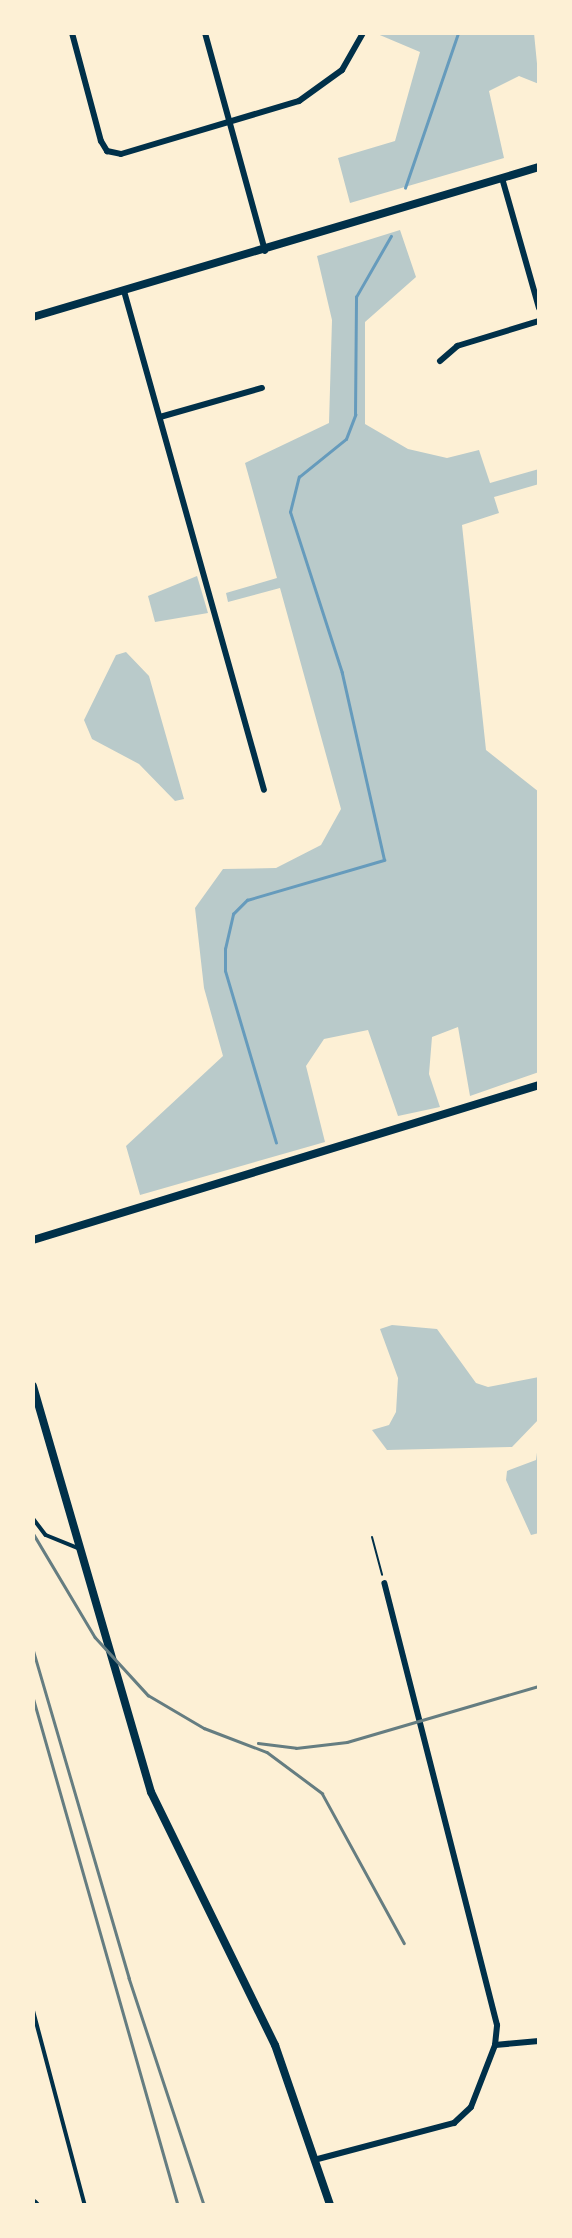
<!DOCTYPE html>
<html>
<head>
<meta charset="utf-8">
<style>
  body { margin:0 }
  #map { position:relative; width:572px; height:2238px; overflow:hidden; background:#fdf0d5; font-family:Commissioner,sans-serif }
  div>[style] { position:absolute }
  .green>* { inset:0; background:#b9caca }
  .stream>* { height:2.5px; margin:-1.25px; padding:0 1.25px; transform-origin:1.25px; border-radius:1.25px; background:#669bbc }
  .path>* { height:2px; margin:-1px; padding:0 1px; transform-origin:1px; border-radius:1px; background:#003049 }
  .service>* { height:3.5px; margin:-1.75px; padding:0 1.75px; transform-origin:1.75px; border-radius:1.75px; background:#003049 }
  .minor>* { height:6px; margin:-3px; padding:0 3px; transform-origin:3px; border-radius:3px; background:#003049 }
  .tertiary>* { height:8px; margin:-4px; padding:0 4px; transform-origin:4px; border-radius:4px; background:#003049 }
  .secondary>* { height:9px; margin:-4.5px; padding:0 4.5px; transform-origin:4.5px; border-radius:4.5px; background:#003049 }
  .rail>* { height:2.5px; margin:-1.25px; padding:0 1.25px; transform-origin:1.25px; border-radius:1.25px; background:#657d81 }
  span { translate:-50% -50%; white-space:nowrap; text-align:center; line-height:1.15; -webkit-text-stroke:5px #fdf0d5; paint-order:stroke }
  .frame { position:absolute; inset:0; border:35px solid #fdf0d5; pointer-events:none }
</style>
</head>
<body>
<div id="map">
  <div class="green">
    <i style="clip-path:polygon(375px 33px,534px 33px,539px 84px,519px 76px,489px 91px,504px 158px,350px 203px,338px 158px,395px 141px,420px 52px)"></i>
    <i style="clip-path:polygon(400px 230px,416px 277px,365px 322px,365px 424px,408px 449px,447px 458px,479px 450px,490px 483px,539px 469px,539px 484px,494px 497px,499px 513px,462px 525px,486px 750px,539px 792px,539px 1072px,470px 1096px,458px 1027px,432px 1037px,429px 1074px,440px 1107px,398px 1116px,368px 1030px,324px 1039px,306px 1066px,325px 1142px,140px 1195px,126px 1146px,223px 1056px,204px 988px,195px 908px,223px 869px,276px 868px,321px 845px,341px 809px,280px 588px,228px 602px,226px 593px,277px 578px,245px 463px,329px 423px,332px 320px,317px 256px)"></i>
    <i style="clip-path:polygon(197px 576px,208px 613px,155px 622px,148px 596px)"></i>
    <i style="clip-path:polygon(126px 652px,149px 676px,184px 799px,175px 801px,139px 764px,92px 739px,84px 720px,116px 655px)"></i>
    <i style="clip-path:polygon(392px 1325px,437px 1329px,476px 1383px,488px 1387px,539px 1377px,539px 1419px,512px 1447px,387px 1450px,372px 1430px,389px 1425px,396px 1412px,398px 1378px,380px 1329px)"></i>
    <i style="clip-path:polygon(539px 1438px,539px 1533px,531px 1535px,506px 1480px,507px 1471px,536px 1460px)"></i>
  </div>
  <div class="stream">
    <i style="left:405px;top:188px;width:164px;rotate:-71.1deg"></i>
    <i style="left:276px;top:1143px;width:179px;rotate:-106.5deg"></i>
    <i style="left:225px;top:971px;width:22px;rotate:-90deg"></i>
    <i style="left:225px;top:949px;width:36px;rotate:-77deg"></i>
    <i style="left:233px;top:914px;width:20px;rotate:-45deg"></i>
    <i style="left:247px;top:900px;width:143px;rotate:-16.3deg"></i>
    <i style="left:384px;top:860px;width:192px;rotate:-102.7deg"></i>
    <i style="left:342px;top:673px;width:169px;rotate:-107.9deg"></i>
    <i style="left:290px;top:512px;width:36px;rotate:-76deg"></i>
    <i style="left:299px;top:477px;width:60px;rotate:-39deg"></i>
    <i style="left:346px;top:439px;width:26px;rotate:-69deg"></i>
    <i style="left:355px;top:415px;width:118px;rotate:-89.5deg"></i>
    <i style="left:356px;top:297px;width:70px;rotate:-60.2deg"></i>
  </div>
  <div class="path">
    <i style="left:372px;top:1537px;width:39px;rotate:75deg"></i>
  </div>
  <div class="service">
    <i style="left:33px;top:1518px;width:21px;rotate:53deg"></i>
    <i style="left:46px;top:1535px;width:35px;rotate:22deg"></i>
    <i style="left:33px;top:2009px;width:203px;rotate:75.1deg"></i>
  </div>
  <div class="minor">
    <i style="left:72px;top:33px;width:112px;rotate:75deg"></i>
    <i style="left:101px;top:141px;width:12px;rotate:59deg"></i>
    <i style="left:107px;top:151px;width:14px;rotate:12deg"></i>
    <i style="left:121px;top:154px;width:186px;rotate:-16.6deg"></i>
    <i style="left:299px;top:101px;width:53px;rotate:-35.8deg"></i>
    <i style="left:342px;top:70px;width:43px;rotate:-60.4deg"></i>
    <i style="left:205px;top:33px;width:226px;rotate:74.6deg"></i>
    <i style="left:502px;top:178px;width:135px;rotate:74.1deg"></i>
    <i style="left:124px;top:291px;width:518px;rotate:74.33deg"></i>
    <i style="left:440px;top:361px;width:23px;rotate:-41deg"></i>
    <i style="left:457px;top:346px;width:86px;rotate:-17deg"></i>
    <i style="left:160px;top:417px;width:106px;rotate:-15.9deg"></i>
    <i style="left:495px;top:2045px;width:44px;rotate:-5.2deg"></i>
    <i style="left:314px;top:2160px;width:145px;rotate:-14.8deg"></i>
    <i style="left:454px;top:2123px;width:23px;rotate:-43deg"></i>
    <i style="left:471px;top:2107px;width:66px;rotate:-68.8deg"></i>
    <i style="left:495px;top:2045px;width:20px;rotate:-84deg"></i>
    <i style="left:497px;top:2025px;width:456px;rotate:-104.3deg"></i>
  </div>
  <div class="tertiary">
    <i style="left:33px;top:317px;width:528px;rotate:-16.51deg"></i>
    <i style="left:33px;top:1240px;width:529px;rotate:-17.03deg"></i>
    <i style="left:33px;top:1386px;width:423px;rotate:73.8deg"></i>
    <i style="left:151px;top:1792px;width:282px;rotate:63.9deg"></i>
    <i style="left:275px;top:2045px;width:169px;rotate:71deg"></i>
  </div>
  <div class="secondary">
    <i style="left:33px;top:2203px;width:3px;rotate:45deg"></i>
  </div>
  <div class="rail">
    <i style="left:33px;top:1533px;width:121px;rotate:59.2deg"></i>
    <i style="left:95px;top:1637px;width:79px;rotate:47.6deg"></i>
    <i style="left:148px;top:1695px;width:65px;rotate:30.5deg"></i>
    <i style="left:204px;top:1728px;width:67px;rotate:20.9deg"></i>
    <i style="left:267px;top:1752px;width:69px;rotate:36.7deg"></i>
    <i style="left:322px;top:1793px;width:171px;rotate:61.3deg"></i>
    <i style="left:33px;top:1649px;width:343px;rotate:73.7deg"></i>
    <i style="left:129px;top:1978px;width:239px;rotate:71.7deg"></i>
    <i style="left:33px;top:1697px;width:528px;rotate:74.07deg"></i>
    <i style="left:258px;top:1743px;width:38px;rotate:7deg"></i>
    <i style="left:296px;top:1748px;width:51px;rotate:-6.7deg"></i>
    <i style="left:347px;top:1742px;width:200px;rotate:-16.3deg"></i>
  </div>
  <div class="frame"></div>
</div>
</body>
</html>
